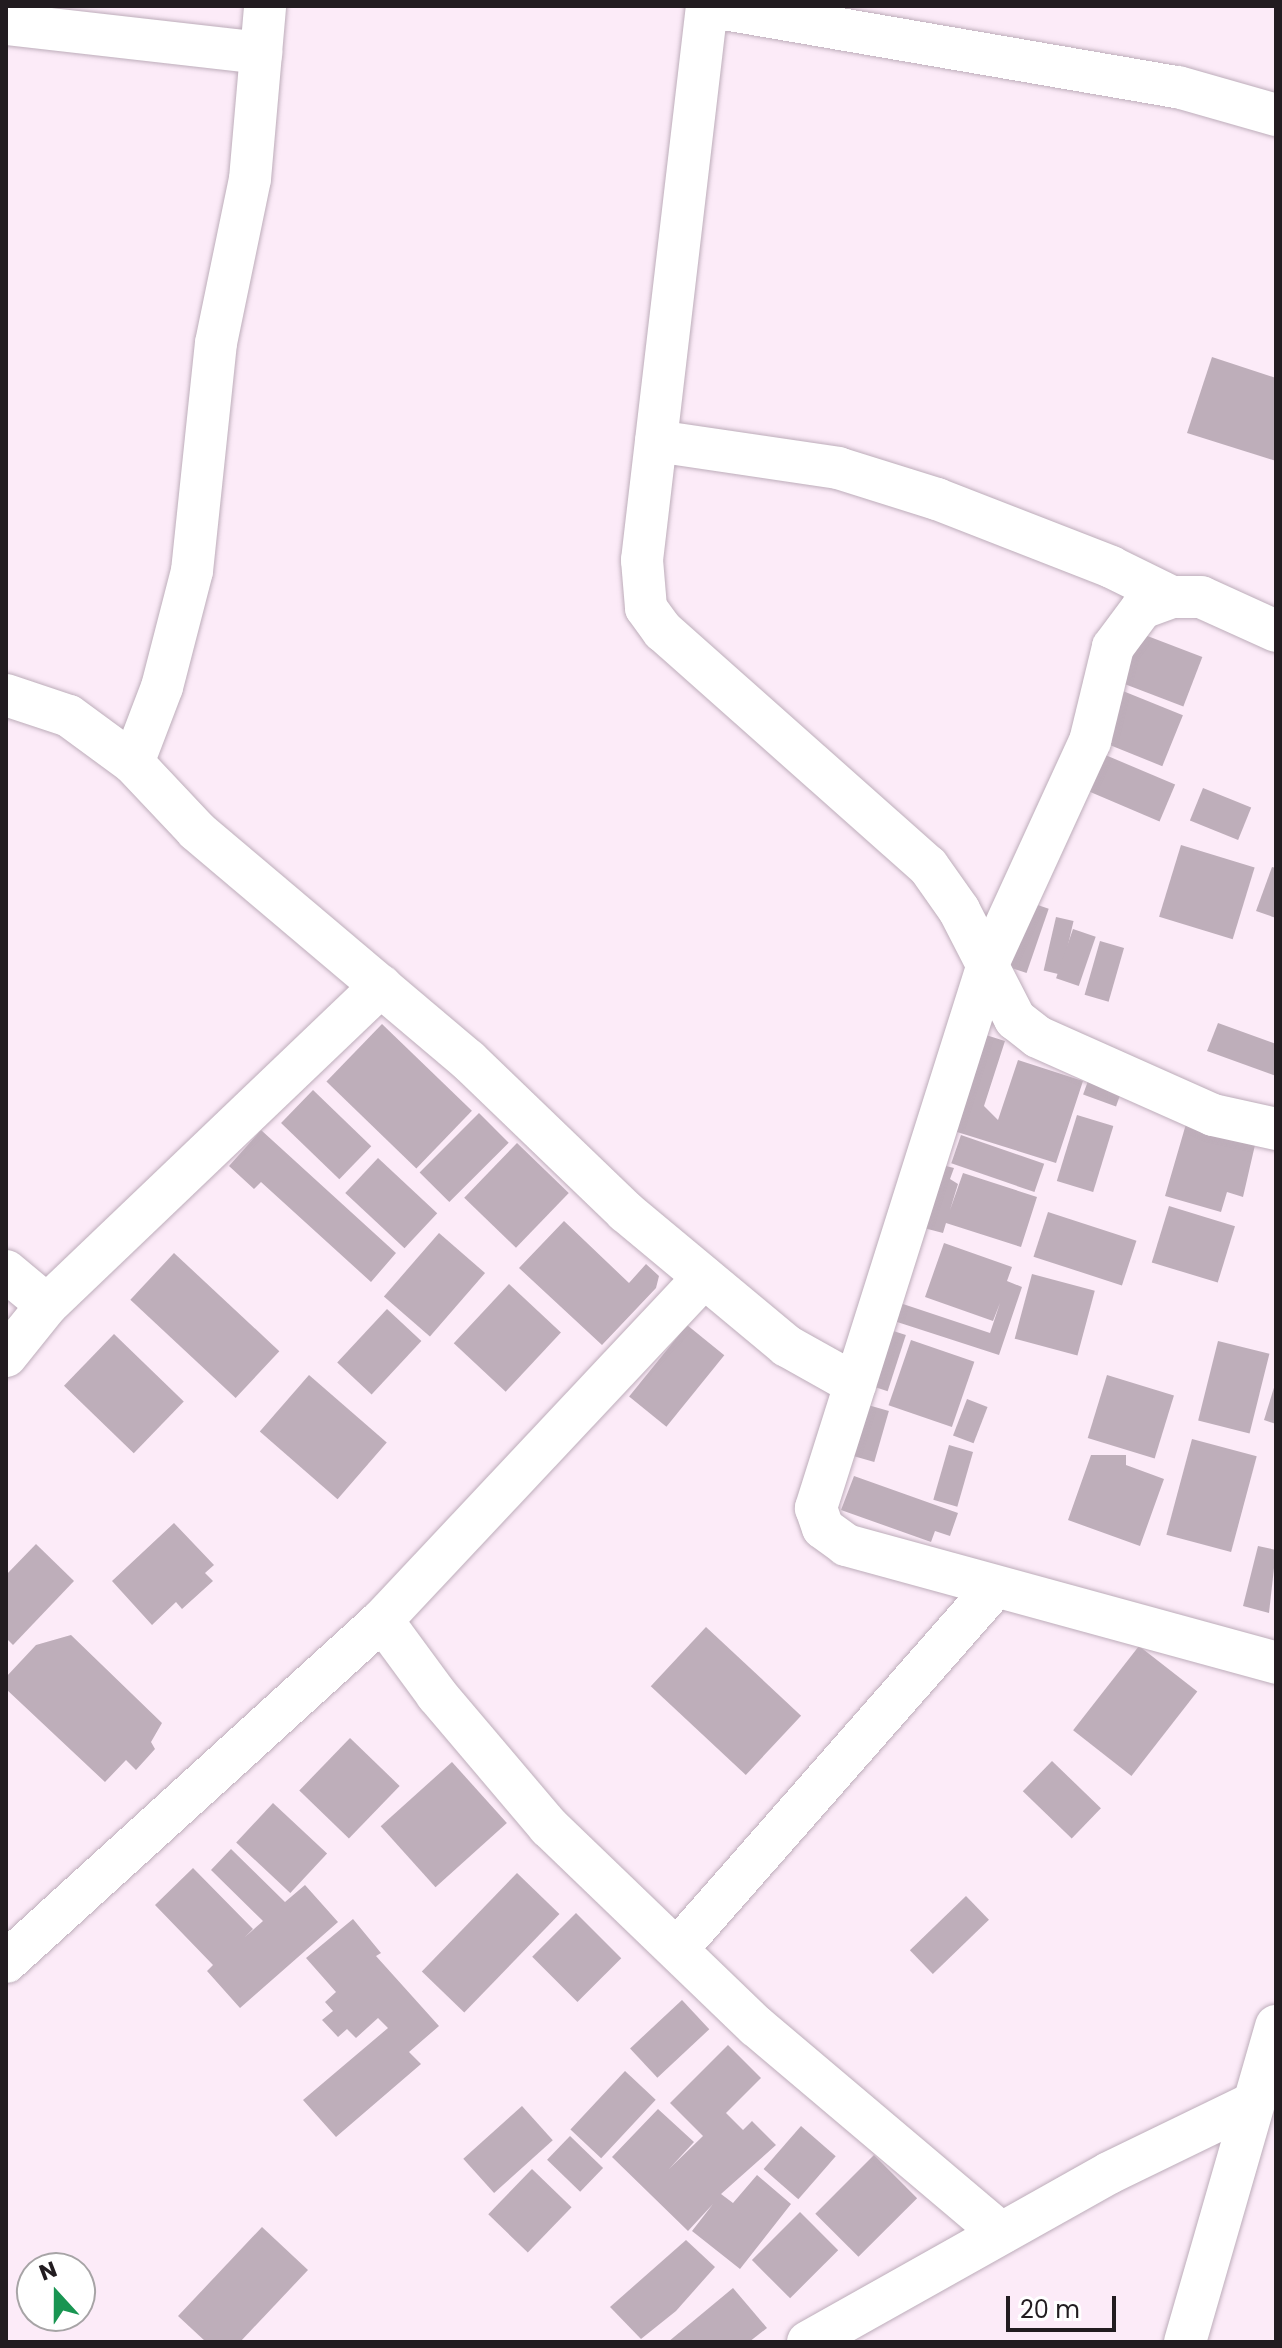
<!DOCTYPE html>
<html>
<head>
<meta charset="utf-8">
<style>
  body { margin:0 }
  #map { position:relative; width:1282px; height:2348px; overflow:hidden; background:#fcebf8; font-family:Poppins,sans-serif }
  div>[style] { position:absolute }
  .building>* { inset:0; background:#beaeba; transform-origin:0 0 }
  .roads { filter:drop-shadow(0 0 2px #bdadba) drop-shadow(0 0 2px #bdadba) }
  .minor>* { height:42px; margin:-21px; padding:0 21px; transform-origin:21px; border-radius:21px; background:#fff }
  span { translate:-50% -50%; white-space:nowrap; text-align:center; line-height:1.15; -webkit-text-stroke:8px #fff; paint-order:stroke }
  .frame { position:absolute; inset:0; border:8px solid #221c20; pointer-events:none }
  .north { position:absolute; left:16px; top:2252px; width:80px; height:80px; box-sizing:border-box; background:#fff; border:2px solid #a7a4a6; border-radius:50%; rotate:339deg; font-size:22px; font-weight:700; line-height:32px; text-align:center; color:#221c20 }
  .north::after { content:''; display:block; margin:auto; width:28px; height:36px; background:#199552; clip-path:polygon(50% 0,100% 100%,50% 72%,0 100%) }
  .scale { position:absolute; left:1006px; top:2296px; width:110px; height:36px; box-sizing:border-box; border:4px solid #221c20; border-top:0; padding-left:10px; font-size:24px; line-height:28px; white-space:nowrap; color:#221c20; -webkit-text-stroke:6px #fff; paint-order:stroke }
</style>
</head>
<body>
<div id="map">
  <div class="building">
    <i style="clip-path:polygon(1212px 357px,1276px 378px,1276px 461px,1187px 433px)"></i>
    <i style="left:1137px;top:632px;width:70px;height:53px;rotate:21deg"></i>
    <i style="left:1118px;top:689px;width:70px;height:55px;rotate:22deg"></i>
    <i style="left:1096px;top:751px;width:86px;height:40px;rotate:23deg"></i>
    <i style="left:1203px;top:788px;width:52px;height:35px;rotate:22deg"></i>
    <i style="left:1181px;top:845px;width:77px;height:75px;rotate:17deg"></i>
    <i style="clip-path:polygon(1272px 867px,1276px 868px,1276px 918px,1256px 911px)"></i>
    <i style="left:1026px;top:901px;width:24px;height:68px;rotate:19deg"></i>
    <i style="left:1056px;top:917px;width:18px;height:55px;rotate:13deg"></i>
    <i style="left:1073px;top:929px;width:24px;height:52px;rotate:19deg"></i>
    <i style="left:1100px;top:941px;width:25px;height:56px;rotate:16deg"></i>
    <i style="clip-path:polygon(1218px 1023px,1276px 1044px,1276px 1076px,1207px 1051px)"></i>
    <i style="left:382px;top:1024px;width:125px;height:80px;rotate:44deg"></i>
    <i style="clip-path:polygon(973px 1031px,1005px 1041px,984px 1106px,998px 1120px,1018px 1060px,1083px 1081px,1056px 1163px,941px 1127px)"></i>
    <i style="left:1092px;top:1070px;width:35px;height:26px;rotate:20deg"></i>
    <i style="left:313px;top:1090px;width:81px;height:46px;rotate:44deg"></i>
    <i style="left:479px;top:1113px;width:42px;height:84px;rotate:45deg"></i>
    <i style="left:1077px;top:1115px;width:38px;height:69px;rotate:17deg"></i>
    <i style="clip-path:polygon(1186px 1124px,1255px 1145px,1243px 1197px,1227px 1192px,1221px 1212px,1165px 1196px)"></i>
    <i style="clip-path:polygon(261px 1130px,396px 1253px,371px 1282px,261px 1182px,254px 1189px,229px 1166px)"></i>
    <i style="left:961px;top:1135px;width:88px;height:30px;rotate:19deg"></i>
    <i style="left:517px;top:1143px;width:72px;height:76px;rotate:44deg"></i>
    <i style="left:378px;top:1158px;width:81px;height:48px;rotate:43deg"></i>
    <i style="clip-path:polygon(938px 1164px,954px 1168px,950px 1179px,958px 1184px,950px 1210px,963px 1173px,1037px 1197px,1021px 1247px,946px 1223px,943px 1233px,920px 1227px)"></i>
    <i style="left:1169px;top:1206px;width:69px;height:59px;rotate:17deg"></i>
    <i style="left:1048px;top:1212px;width:93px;height:47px;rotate:18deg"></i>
    <i style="clip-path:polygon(564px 1221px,629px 1283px,646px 1264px,659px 1276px,656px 1288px,602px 1345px,519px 1268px)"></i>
    <i style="left:439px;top:1233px;width:61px;height:84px;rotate:41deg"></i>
    <i style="clip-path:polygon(944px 1243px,1012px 1267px,1007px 1281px,1022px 1287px,999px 1355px,891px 1320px,897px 1302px,990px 1333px,1000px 1303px,993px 1321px,925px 1297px)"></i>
    <i style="left:174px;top:1253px;width:144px;height:64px;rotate:43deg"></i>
    <i style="left:1032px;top:1274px;width:65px;height:67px;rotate:15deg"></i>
    <i style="left:509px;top:1284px;width:71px;height:81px;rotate:43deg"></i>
    <i style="left:387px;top:1309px;width:47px;height:73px;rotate:43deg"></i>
    <i style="left:687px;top:1325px;width:48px;height:92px;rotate:39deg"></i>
    <i style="left:884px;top:1328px;width:23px;height:59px;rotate:18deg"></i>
    <i style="left:114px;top:1334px;width:97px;height:72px;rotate:44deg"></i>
    <i style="left:911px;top:1340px;width:67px;height:69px;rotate:19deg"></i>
    <i style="left:1218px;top:1341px;width:53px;height:82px;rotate:14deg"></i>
    <i style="left:309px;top:1375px;width:103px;height:75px;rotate:41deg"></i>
    <i style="left:1107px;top:1375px;width:70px;height:66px;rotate:17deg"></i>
    <i style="clip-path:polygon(1276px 1381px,1276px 1424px,1264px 1420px)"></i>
    <i style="left:967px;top:1399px;width:22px;height:39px;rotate:21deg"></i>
    <i style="left:861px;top:1403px;width:29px;height:53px;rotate:16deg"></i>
    <i style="left:1192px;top:1439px;width:67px;height:99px;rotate:15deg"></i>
    <i style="left:949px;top:1445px;width:25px;height:57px;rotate:16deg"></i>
    <i style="clip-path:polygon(1091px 1455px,1126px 1455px,1126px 1465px,1164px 1479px,1140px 1546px,1068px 1520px)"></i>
    <i style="clip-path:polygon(854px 1476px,958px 1513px,950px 1536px,935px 1531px,931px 1542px,841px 1510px)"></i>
    <i style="clip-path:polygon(174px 1523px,214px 1565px,205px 1573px,213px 1581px,182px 1609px,176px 1602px,152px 1625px,112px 1581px)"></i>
    <i style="clip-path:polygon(36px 1544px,74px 1581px,13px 1645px,6px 1638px,6px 1575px)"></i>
    <i style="clip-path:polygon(1258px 1546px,1276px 1550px,1269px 1613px,1243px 1606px)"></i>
    <i style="left:706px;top:1627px;width:130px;height:81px;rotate:43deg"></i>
    <i style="clip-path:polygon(71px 1635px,162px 1723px,151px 1742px,155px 1749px,136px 1770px,126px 1760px,105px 1782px,6px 1689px,6px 1677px,36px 1645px)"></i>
    <i style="left:1139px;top:1646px;width:74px;height:107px;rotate:38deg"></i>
    <i style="left:350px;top:1738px;width:69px;height:73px;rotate:44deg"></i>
    <i style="left:1052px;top:1761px;width:68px;height:42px;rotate:44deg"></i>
    <i style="left:452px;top:1762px;width:82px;height:96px;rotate:48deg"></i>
    <i style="left:273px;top:1803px;width:74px;height:54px;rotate:43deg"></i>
    <i style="clip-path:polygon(231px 1849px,285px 1902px,305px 1885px,338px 1922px,240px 2008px,207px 1971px,213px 1965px,155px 1905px,193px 1868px,253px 1929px,245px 1937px,263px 1921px,211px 1870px)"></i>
    <i style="left:517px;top:1873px;width:59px;height:137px;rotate:44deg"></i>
    <i style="left:966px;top:1896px;width:33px;height:78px;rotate:46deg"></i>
    <i style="left:576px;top:1913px;width:64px;height:62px;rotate:45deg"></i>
    <i style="clip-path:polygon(353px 1919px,381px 1953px,376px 1956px,439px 2026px,409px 2052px,421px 2064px,336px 2137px,303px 2100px,388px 2028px,378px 2018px,356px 2038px,347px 2029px,338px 2037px,322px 2020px,333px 2011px,325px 2002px,336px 1992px,306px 1958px)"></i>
    <i style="left:682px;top:2000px;width:40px;height:71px;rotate:47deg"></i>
    <i style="clip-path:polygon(728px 2045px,761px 2078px,726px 2113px,743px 2130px,752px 2121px,776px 2145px,721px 2194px,733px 2203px,757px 2175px,791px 2204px,740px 2269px,692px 2231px,713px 2204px,688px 2231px,612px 2157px,658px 2109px,694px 2142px,669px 2169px,703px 2136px,670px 2103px)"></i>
    <i style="left:625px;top:2071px;width:42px;height:80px;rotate:43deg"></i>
    <i style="left:522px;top:2106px;width:46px;height:79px;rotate:48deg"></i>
    <i style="left:801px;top:2126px;width:46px;height:57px;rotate:41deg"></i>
    <i style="left:570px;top:2136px;width:46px;height:33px;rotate:44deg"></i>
    <i style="left:874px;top:2155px;width:61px;height:83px;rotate:45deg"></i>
    <i style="left:532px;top:2169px;width:55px;height:63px;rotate:44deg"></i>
    <i style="left:800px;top:2212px;width:54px;height:68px;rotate:45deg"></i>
    <i style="clip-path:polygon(262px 2227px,308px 2270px,240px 2342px,206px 2342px,178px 2316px)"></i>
    <i style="clip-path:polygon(686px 2240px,715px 2267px,676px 2311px,641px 2339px,610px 2307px)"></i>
    <i style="clip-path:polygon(733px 2288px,767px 2328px,749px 2342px,668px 2342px)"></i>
  </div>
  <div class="roads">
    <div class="minor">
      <i style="left:707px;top:6px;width:558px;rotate:96.69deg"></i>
      <i style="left:642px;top:560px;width:48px;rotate:85.2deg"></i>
      <i style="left:646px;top:608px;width:29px;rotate:54deg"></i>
      <i style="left:663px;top:631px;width:354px;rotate:41.6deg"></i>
      <i style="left:928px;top:866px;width:54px;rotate:54.8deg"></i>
      <i style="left:959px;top:910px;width:123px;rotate:62.8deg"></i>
      <i style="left:1015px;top:1019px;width:29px;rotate:38deg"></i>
      <i style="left:1038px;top:1037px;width:192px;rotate:24deg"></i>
      <i style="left:1213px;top:1115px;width:65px;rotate:12.5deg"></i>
      <i style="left:707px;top:6px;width:478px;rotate:9.8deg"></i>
      <i style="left:1178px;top:87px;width:102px;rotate:15.9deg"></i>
      <i style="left:6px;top:24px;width:257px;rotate:6.5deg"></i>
      <i style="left:656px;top:441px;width:184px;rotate:8.4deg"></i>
      <i style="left:838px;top:468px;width:104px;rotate:17.4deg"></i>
      <i style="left:937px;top:499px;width:187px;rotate:21.3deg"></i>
      <i style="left:1111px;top:567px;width:68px;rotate:26.2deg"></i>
      <i style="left:1276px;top:631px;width:82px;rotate:-155.6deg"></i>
      <i style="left:1201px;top:597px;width:29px;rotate:180deg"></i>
      <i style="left:1172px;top:597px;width:32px;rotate:160deg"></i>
      <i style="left:1142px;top:608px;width:49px;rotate:126.6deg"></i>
      <i style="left:1113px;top:647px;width:97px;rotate:103.7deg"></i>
      <i style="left:1090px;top:741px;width:245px;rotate:114.6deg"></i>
      <i style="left:988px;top:964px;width:571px;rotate:107.55deg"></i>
      <i style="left:816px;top:1508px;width:21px;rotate:71deg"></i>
      <i style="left:823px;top:1528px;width:29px;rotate:36deg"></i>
      <i style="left:846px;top:1545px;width:446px;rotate:15.3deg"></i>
      <i style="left:6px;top:695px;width:66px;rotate:18.4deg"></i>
      <i style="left:69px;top:716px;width:79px;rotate:36.3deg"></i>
      <i style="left:133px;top:763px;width:93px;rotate:46.7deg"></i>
      <i style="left:197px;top:831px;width:355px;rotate:40.2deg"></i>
      <i style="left:468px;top:1060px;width:219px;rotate:43.9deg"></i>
      <i style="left:626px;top:1212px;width:209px;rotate:39.8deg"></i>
      <i style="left:787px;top:1346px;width:78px;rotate:29.2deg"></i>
      <i style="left:133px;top:763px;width:81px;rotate:-69.1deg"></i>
      <i style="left:162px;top:687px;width:120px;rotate:-75.5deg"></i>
      <i style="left:192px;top:571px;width:229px;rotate:-84deg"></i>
      <i style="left:216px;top:343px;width:167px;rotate:-78.3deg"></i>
      <i style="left:250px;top:179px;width:174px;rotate:-85deg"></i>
      <i style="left:6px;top:1271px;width:53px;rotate:39.7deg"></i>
      <i style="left:6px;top:1356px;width:65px;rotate:-51.2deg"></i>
      <i style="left:47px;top:1305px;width:462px;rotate:-43.7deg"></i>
      <i style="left:382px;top:1620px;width:93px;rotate:53.7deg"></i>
      <i style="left:437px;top:1695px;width:173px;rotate:49.7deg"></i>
      <i style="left:549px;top:1827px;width:287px;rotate:43.9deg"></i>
      <i style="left:756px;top:2026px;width:321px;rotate:40.2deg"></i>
      <i style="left:678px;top:1948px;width:479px;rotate:-48.7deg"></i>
      <i style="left:6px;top:1962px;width:508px;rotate:-42.29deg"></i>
      <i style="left:382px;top:1620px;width:470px;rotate:-46.8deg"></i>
      <i style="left:808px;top:2342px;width:345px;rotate:-29.3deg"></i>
      <i style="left:1109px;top:2173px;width:160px;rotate:-25.9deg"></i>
      <i style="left:1185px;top:2342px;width:329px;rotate:-73.9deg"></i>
    </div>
  </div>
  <div class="frame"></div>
  <div class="north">N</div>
  <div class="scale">20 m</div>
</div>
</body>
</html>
